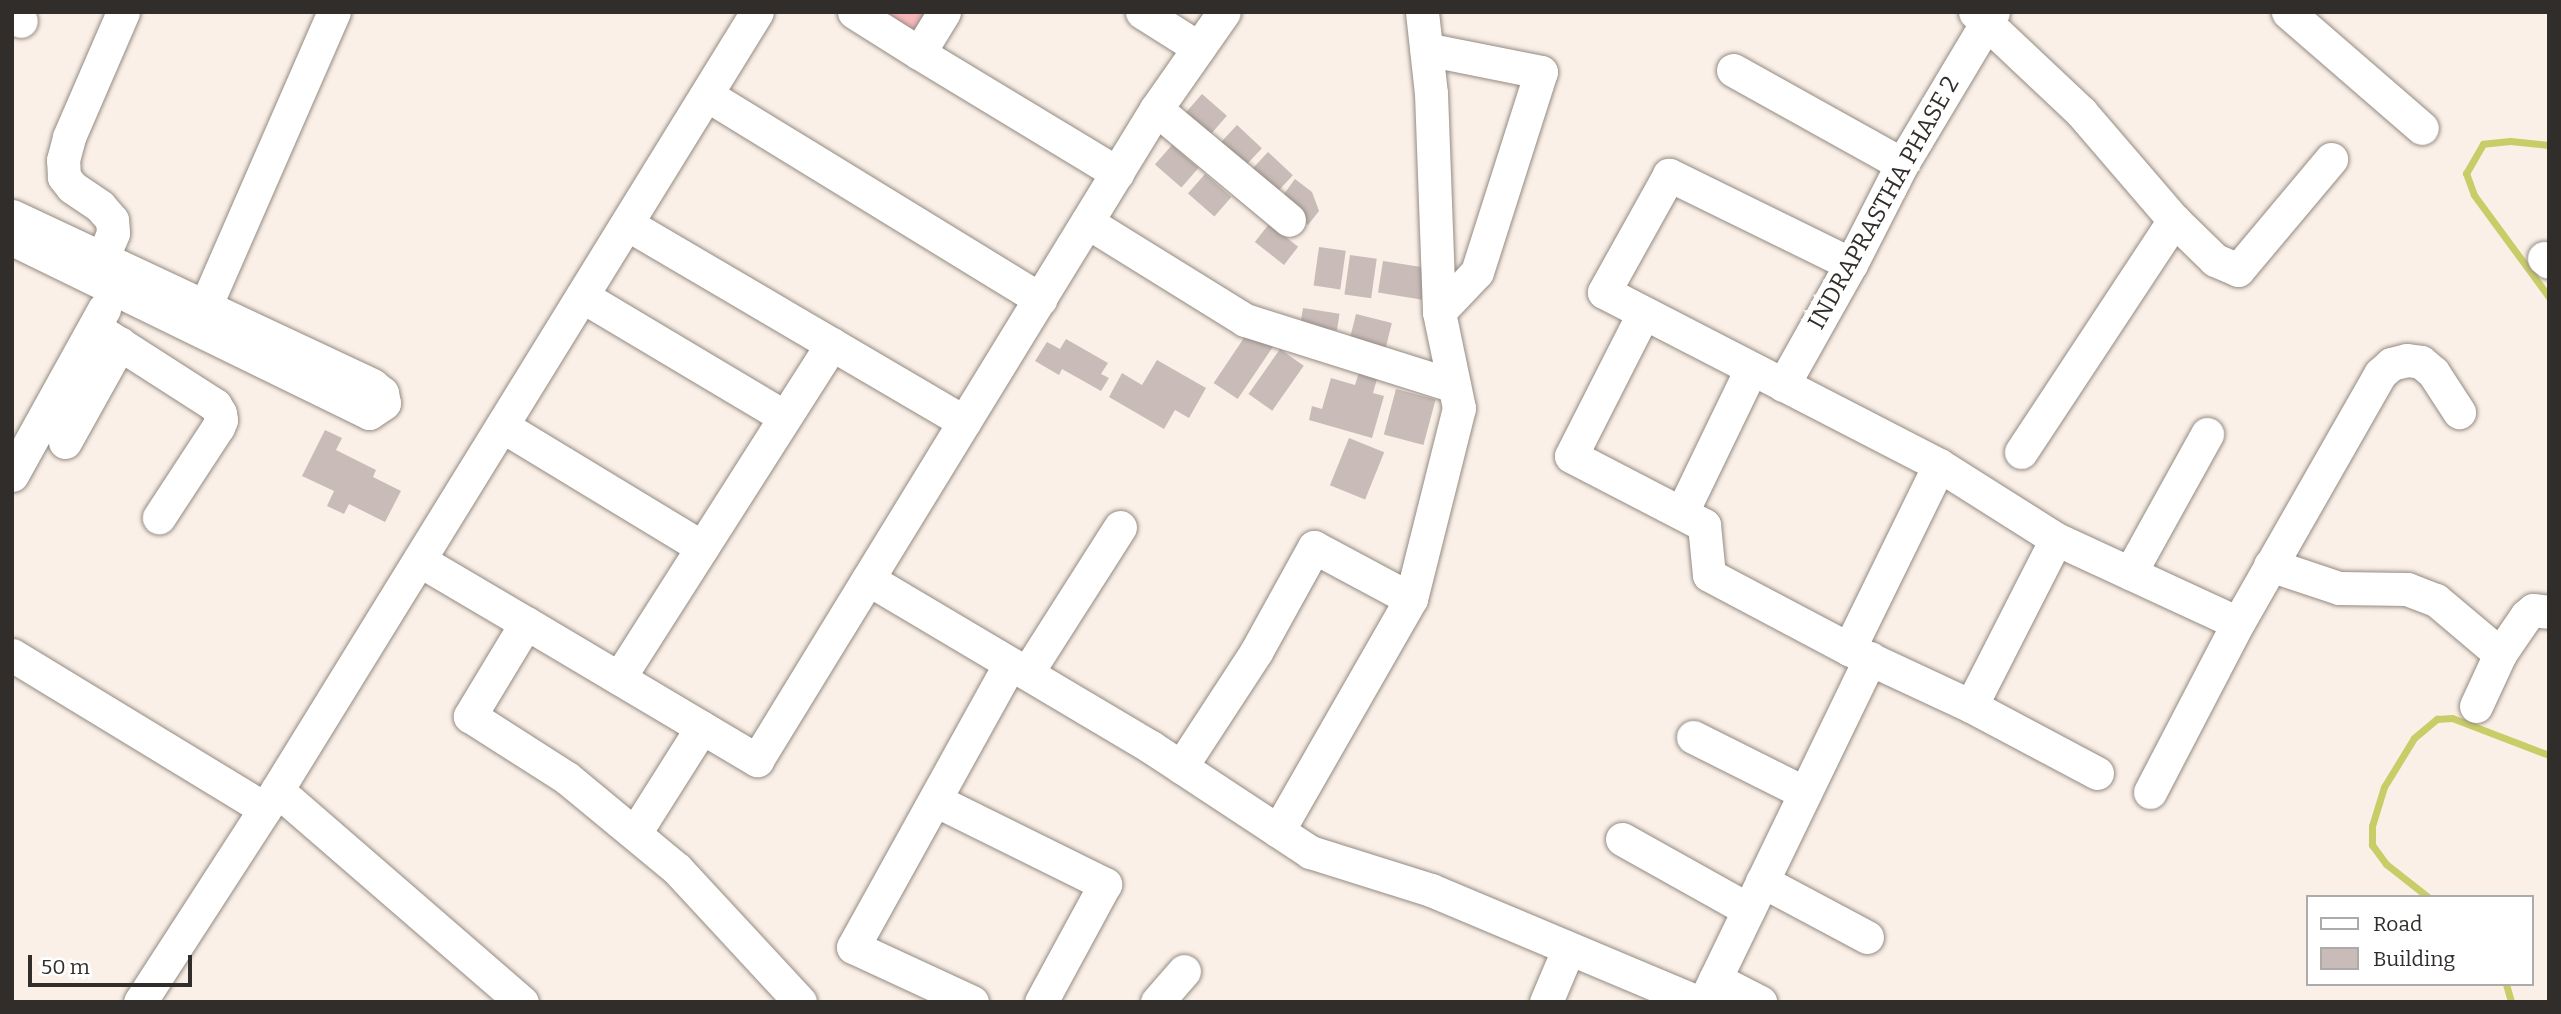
<!DOCTYPE html>
<html>
<head>
<meta charset="utf-8">
<style>
  body { margin:0 }
  #map { position:relative; width:2561px; height:1014px; overflow:hidden; background:#faf0e7; font-family:Bitter,serif }
  div>[style] { position:absolute }
  .green>* { inset:0; background:#f7b8bc }
  .stream>* { height:7px; margin:-3.5px; padding:0 3.5px; transform-origin:3.5px; border-radius:3.5px; background:#c9cd68 }
  .building>* { inset:0; background:#c9bcb8; transform-origin:0 0 }
  .roads { filter:drop-shadow(0 0 2px #938a82) drop-shadow(0 0 2px #938a82) }
  .minor>* { height:33px; margin:-16.5px; padding:0 16.5px; transform-origin:16.5px; border-radius:16.5px; background:#fff }
  span { translate:-50% -50%; white-space:nowrap; text-align:center; line-height:1.15; -webkit-text-stroke:6px #fff; paint-order:stroke }
  .street-label { font-size:24px; color:#312d2a }
  .frame { position:absolute; inset:0; border:14px solid #312d2a; pointer-events:none }
  .legend { position:absolute; left:2306px; top:895px; width:228px; height:91px; box-sizing:border-box; background:#fff; border:2px solid #adabaa; margin:0; padding:9px 12px; list-style:none; font-size:21px; color:#312d2a }
  .legend li { display:flex; align-items:center; gap:14px; height:35px }
  .legend b { width:35px; border:2px solid #adabaa }
  .scale { position:absolute; left:28px; top:955px; width:164px; height:32px; box-sizing:border-box; border:4px solid #312d2a; border-top:0; padding-left:9px; font-size:21px; line-height:24px; white-space:nowrap; color:#312d2a; -webkit-text-stroke:5px #fff; paint-order:stroke }
</style>
</head>
<body>
<div id="map">
  <div class="green">
    <i style="clip-path:polygon(864px 12px,935px 12px,915px 43px)"></i>
  </div>
  <div class="stream">
    <i style="left:2549px;top:145px;width:39px;rotate:-174deg"></i>
    <i style="left:2510px;top:141px;width:27px;rotate:174deg"></i>
    <i style="left:2483px;top:144px;width:34px;rotate:120deg"></i>
    <i style="left:2466px;top:173px;width:23px;rotate:70deg"></i>
    <i style="left:2474px;top:195px;width:127px;rotate:53.7deg"></i>
    <i style="left:2428px;top:897px;width:53px;rotate:-141.8deg"></i>
    <i style="left:2386px;top:864px;width:24px;rotate:-126deg"></i>
    <i style="left:2372px;top:845px;width:19px;rotate:-90deg"></i>
    <i style="left:2372px;top:826px;width:41px;rotate:-72.9deg"></i>
    <i style="left:2384px;top:787px;width:57px;rotate:-58.5deg"></i>
    <i style="left:2414px;top:738px;width:30px;rotate:-40deg"></i>
    <i style="left:2437px;top:719px;width:15px;rotate:-4deg"></i>
    <i style="left:2452px;top:718px;width:104px;rotate:20.9deg"></i>
    <i style="left:2506px;top:984px;width:19px;rotate:74deg"></i>
  </div>
  <div class="building">
    <i style="left:1202px;top:94px;width:33px;height:26px;rotate:41deg"></i>
    <i style="left:1237px;top:125px;width:34px;height:26px;rotate:43deg"></i>
    <i style="left:1172px;top:145px;width:35px;height:26px;rotate:41deg"></i>
    <i style="left:1268px;top:152px;width:34px;height:27px;rotate:43deg"></i>
    <i style="left:1205px;top:174px;width:35px;height:26px;rotate:41deg"></i>
    <i style="clip-path:polygon(1295px 179px,1312px 192px,1319px 211px,1308px 225px,1278px 202px)"></i>
    <i style="left:1269px;top:224px;width:37px;height:23px;rotate:38deg"></i>
    <i style="left:1319px;top:247px;width:27px;height:39px;rotate:8deg"></i>
    <i style="left:1350px;top:255px;width:27px;height:40px;rotate:8deg"></i>
    <i style="left:1383px;top:261px;width:45px;height:32px;rotate:9deg"></i>
    <i style="left:1303px;top:308px;width:37px;height:17px;rotate:9deg"></i>
    <i style="left:1356px;top:314px;width:37px;height:34px;rotate:14deg"></i>
    <i style="left:1250px;top:329px;width:29px;height:65px;rotate:34deg"></i>
    <i style="clip-path:polygon(1066px 339px,1108px 363px,1101px 374px,1109px 378px,1101px 391px,1062px 369px,1059px 375px,1035px 361px,1047px 342px,1060px 349px)"></i>
    <i style="left:1280px;top:349px;width:29px;height:55px;rotate:35deg"></i>
    <i style="clip-path:polygon(1157px 360px,1206px 388px,1189px 418px,1175px 410px,1164px 429px,1109px 397px,1122px 373px,1142px 385px)"></i>
    <i style="clip-path:polygon(1361px 366px,1379px 372px,1373px 393px,1384px 396px,1372px 438px,1309px 420px,1312px 406px,1322px 409px,1331px 378px,1355px 385px)"></i>
    <i style="left:1396px;top:389px;width:41px;height:47px;rotate:15deg"></i>
    <i style="clip-path:polygon(325px 430px,342px 438px,336px 450px,376px 470px,373px 477px,401px 491px,385px 522px,349px 504px,344px 514px,327px 506px,334px 491px,302px 476px)"></i>
    <i style="left:1349px;top:438px;width:38px;height:51px;rotate:22deg"></i>
  </div>
  <div class="roads">
    <div class="minor">
      <i style="left:854px;top:12px;width:77px;rotate:32.2deg"></i>
      <i style="left:919px;top:53px;width:48px;rotate:-58.6deg"></i>
      <i style="left:1142px;top:12px;width:67px;rotate:32.3deg"></i>
      <i style="left:1422px;top:12px;width:81px;rotate:83.7deg"></i>
      <i style="left:1431px;top:93px;width:219px;rotate:87.9deg"></i>
      <i style="left:1975px;top:12px;width:146px;rotate:43.3deg"></i>
      <i style="left:2081px;top:112px;width:143px;rotate:49.3deg"></i>
      <i style="left:2174px;top:220px;width:57px;rotate:44.3deg"></i>
      <i style="left:2215px;top:260px;width:25px;rotate:23deg"></i>
      <i style="left:2238px;top:270px;width:145px;rotate:-50deg"></i>
      <i style="left:2288px;top:12px;width:177px;rotate:40.9deg"></i>
      <i style="left:12px;top:16px;width:10px;rotate:29deg"></i>
      <i style="left:919px;top:53px;width:232px;rotate:31.2deg"></i>
      <i style="left:1733px;top:70px;width:193px;rotate:29.1deg"></i>
      <i style="left:707px;top:95px;width:391px;rotate:31.5deg"></i>
      <i style="left:1156px;top:109px;width:173px;rotate:39.8deg"></i>
      <i style="left:12px;top:216px;width:398px;rotate:25.1deg"></i>
      <i style="left:372px;top:385px;width:13px;rotate:39deg"></i>
      <i style="left:382px;top:393px;width:10px;rotate:79deg"></i>
      <i style="left:384px;top:403px;width:18px;rotate:146deg"></i>
      <i style="left:369px;top:413px;width:397px;rotate:-154deg"></i>
      <i style="left:1087px;top:222px;width:186px;rotate:31.8deg"></i>
      <i style="left:1245px;top:320px;width:219px;rotate:17.5deg"></i>
      <i style="left:627px;top:224px;width:391px;rotate:30.4deg"></i>
      <i style="left:2544px;top:258px;width:6px;rotate:39deg"></i>
      <i style="left:102px;top:259px;width:28px;rotate:-67deg"></i>
      <i style="left:113px;top:233px;width:13px;rotate:-94deg"></i>
      <i style="left:112px;top:220px;width:18px;rotate:-131deg"></i>
      <i style="left:100px;top:206px;width:34px;rotate:-146deg"></i>
      <i style="left:72px;top:187px;width:13px;rotate:-129deg"></i>
      <i style="left:64px;top:177px;width:17px;rotate:-93deg"></i>
      <i style="left:63px;top:160px;width:24px;rotate:-75deg"></i>
      <i style="left:69px;top:137px;width:136px;rotate:-66.6deg"></i>
      <i style="left:1851px;top:264px;width:203px;rotate:-153.9deg"></i>
      <i style="left:1669px;top:175px;width:134px;rotate:119.1deg"></i>
      <i style="left:1604px;top:292px;width:377px;rotate:27.3deg"></i>
      <i style="left:582px;top:296px;width:236px;rotate:30.8deg"></i>
      <i style="left:205px;top:307px;width:322px;rotate:-66.4deg"></i>
      <i style="left:1643px;top:314px;width:159px;rotate:116.9deg"></i>
      <i style="left:1571px;top:456px;width:150px;rotate:27.4deg"></i>
      <i style="left:1704px;top:525px;width:50px;rotate:84.3deg"></i>
      <i style="left:1709px;top:575px;width:158px;rotate:27.9deg"></i>
      <i style="left:95px;top:328px;width:143px;rotate:32.7deg"></i>
      <i style="left:215px;top:405px;width:9px;rotate:58deg"></i>
      <i style="left:220px;top:413px;width:7px;rotate:82deg"></i>
      <i style="left:221px;top:420px;width:8px;rotate:113deg"></i>
      <i style="left:218px;top:427px;width:108px;rotate:123.2deg"></i>
      <i style="left:1783px;top:385px;width:139px;rotate:-60.7deg"></i>
      <i style="left:1851px;top:264px;width:112px;rotate:-63deg"></i>
      <i style="left:1902px;top:164px;width:177px;rotate:-59.1deg"></i>
      <i style="left:502px;top:426px;width:234px;rotate:31.2deg"></i>
      <i style="left:65px;top:442px;width:113px;rotate:-60.9deg"></i>
      <i style="left:2021px;top:452px;width:278px;rotate:-56.6deg"></i>
      <i style="left:12px;top:475px;width:190px;rotate:-61deg"></i>
      <i style="left:1682px;top:512px;width:159px;rotate:-64.2deg"></i>
      <i style="left:419px;top:560px;width:124px;rotate:30.5deg"></i>
      <i style="left:526px;top:623px;width:109px;rotate:121.1deg"></i>
      <i style="left:470px;top:716px;width:115px;rotate:32.6deg"></i>
      <i style="left:567px;top:778px;width:143px;rotate:39.6deg"></i>
      <i style="left:677px;top:869px;width:181px;rotate:47.2deg"></i>
      <i style="left:2270px;top:565px;width:73px;rotate:18.4deg"></i>
      <i style="left:2339px;top:588px;width:68px;rotate:0.8deg"></i>
      <i style="left:2407px;top:589px;width:31px;rotate:21deg"></i>
      <i style="left:2436px;top:600px;width:84px;rotate:40.2deg"></i>
      <i style="left:2130px;top:573px;width:159px;rotate:-61deg"></i>
      <i style="left:868px;top:579px;width:329px;rotate:30.7deg"></i>
      <i style="left:1151px;top:747px;width:191px;rotate:33.4deg"></i>
      <i style="left:1310px;top:852px;width:127px;rotate:17.4deg"></i>
      <i style="left:1431px;top:890px;width:289px;rotate:22.8deg"></i>
      <i style="left:526px;top:623px;width:269px;rotate:30.7deg"></i>
      <i style="left:757px;top:760px;width:764px;rotate:-58.5deg"></i>
      <i style="left:1156px;top:109px;width:118px;rotate:-55deg"></i>
      <i style="left:12px;top:655px;width:296px;rotate:31.3deg"></i>
      <i style="left:1027px;top:673px;width:173px;rotate:-57.5deg"></i>
      <i style="left:619px;top:678px;width:396px;rotate:-57.5deg"></i>
      <i style="left:1971px;top:706px;width:187px;rotate:-63deg"></i>
      <i style="left:2476px;top:706px;width:57px;rotate:-65.2deg"></i>
      <i style="left:2500px;top:654px;width:46px;rotate:-55.6deg"></i>
      <i style="left:2526px;top:616px;width:9px;rotate:-41deg"></i>
      <i style="left:2533px;top:610px;width:16px;rotate:7deg"></i>
      <i style="left:1693px;top:737px;width:125px;rotate:26.6deg"></i>
      <i style="left:1181px;top:767px;width:137px;rotate:-56.9deg"></i>
      <i style="left:1256px;top:652px;width:120px;rotate:-61.1deg"></i>
      <i style="left:1314px;top:547px;width:110px;rotate:28.2deg"></i>
      <i style="left:2097px;top:773px;width:143px;rotate:-152deg"></i>
      <i style="left:1971px;top:706px;width:135px;rotate:-155deg"></i>
      <i style="left:1849px;top:649px;width:205px;rotate:-63.9deg"></i>
      <i style="left:1939px;top:465px;width:138px;rotate:32.3deg"></i>
      <i style="left:2056px;top:539px;width:200px;rotate:24.8deg"></i>
      <i style="left:277px;top:790px;width:324px;rotate:40.9deg"></i>
      <i style="left:2150px;top:792px;width:191px;rotate:-62.5deg"></i>
      <i style="left:2238px;top:623px;width:287px;rotate:-60.3deg"></i>
      <i style="left:2380px;top:374px;width:15px;rotate:-42deg"></i>
      <i style="left:2391px;top:364px;width:16px;rotate:-14deg"></i>
      <i style="left:2407px;top:360px;width:14px;rotate:8deg"></i>
      <i style="left:2421px;top:362px;width:16px;rotate:40deg"></i>
      <i style="left:2433px;top:372px;width:48px;rotate:57deg"></i>
      <i style="left:935px;top:800px;width:190px;rotate:26.3deg"></i>
      <i style="left:1105px;top:884px;width:134px;rotate:118.5deg"></i>
      <i style="left:1278px;top:831px;width:267px;rotate:-60.2deg"></i>
      <i style="left:1411px;top:599px;width:197px;rotate:-75.9deg"></i>
      <i style="left:1459px;top:408px;width:98px;rotate:-101.8deg"></i>
      <i style="left:1439px;top:312px;width:55px;rotate:-46.5deg"></i>
      <i style="left:1477px;top:272px;width:210px;rotate:-72.3deg"></i>
      <i style="left:1541px;top:72px;width:117px;rotate:-168.7deg"></i>
      <i style="left:635px;top:833px;width:125px;rotate:-57.7deg"></i>
      <i style="left:1622px;top:839px;width:145px;rotate:29.2deg"></i>
      <i style="left:1762px;top:881px;width:119px;rotate:28.1deg"></i>
      <i style="left:1715px;top:979px;width:51px;rotate:27.1deg"></i>
      <i style="left:140px;top:1002px;width:252px;rotate:-57.1deg"></i>
      <i style="left:277px;top:790px;width:914px;rotate:-58.33deg"></i>
      <i style="left:972px;top:1002px;width:131px;rotate:-155.2deg"></i>
      <i style="left:853px;top:947px;width:324px;rotate:-61deg"></i>
      <i style="left:1157px;top:1002px;width:41px;rotate:-48.9deg"></i>
      <i style="left:1546px;top:1002px;width:56px;rotate:-67.1deg"></i>
      <i style="left:1704px;top:1002px;width:382px;rotate:-64.2deg"></i>
    </div>
  </div>
  <div class="street-label">
    <span style="left:1884px;top:203px;rotate:-61deg">INDRAPRASTHA PHASE 2</span>
  </div>
  <div class="frame"></div>
  <ul class="legend">
  <li><b style="height:9px;background:#fff"></b>Road</li>
  <li><b style="height:19px;background:#c9bcb8"></b>Building</li>
  </ul>
  <div class="scale">50 m</div>
</div>
</body>
</html>
